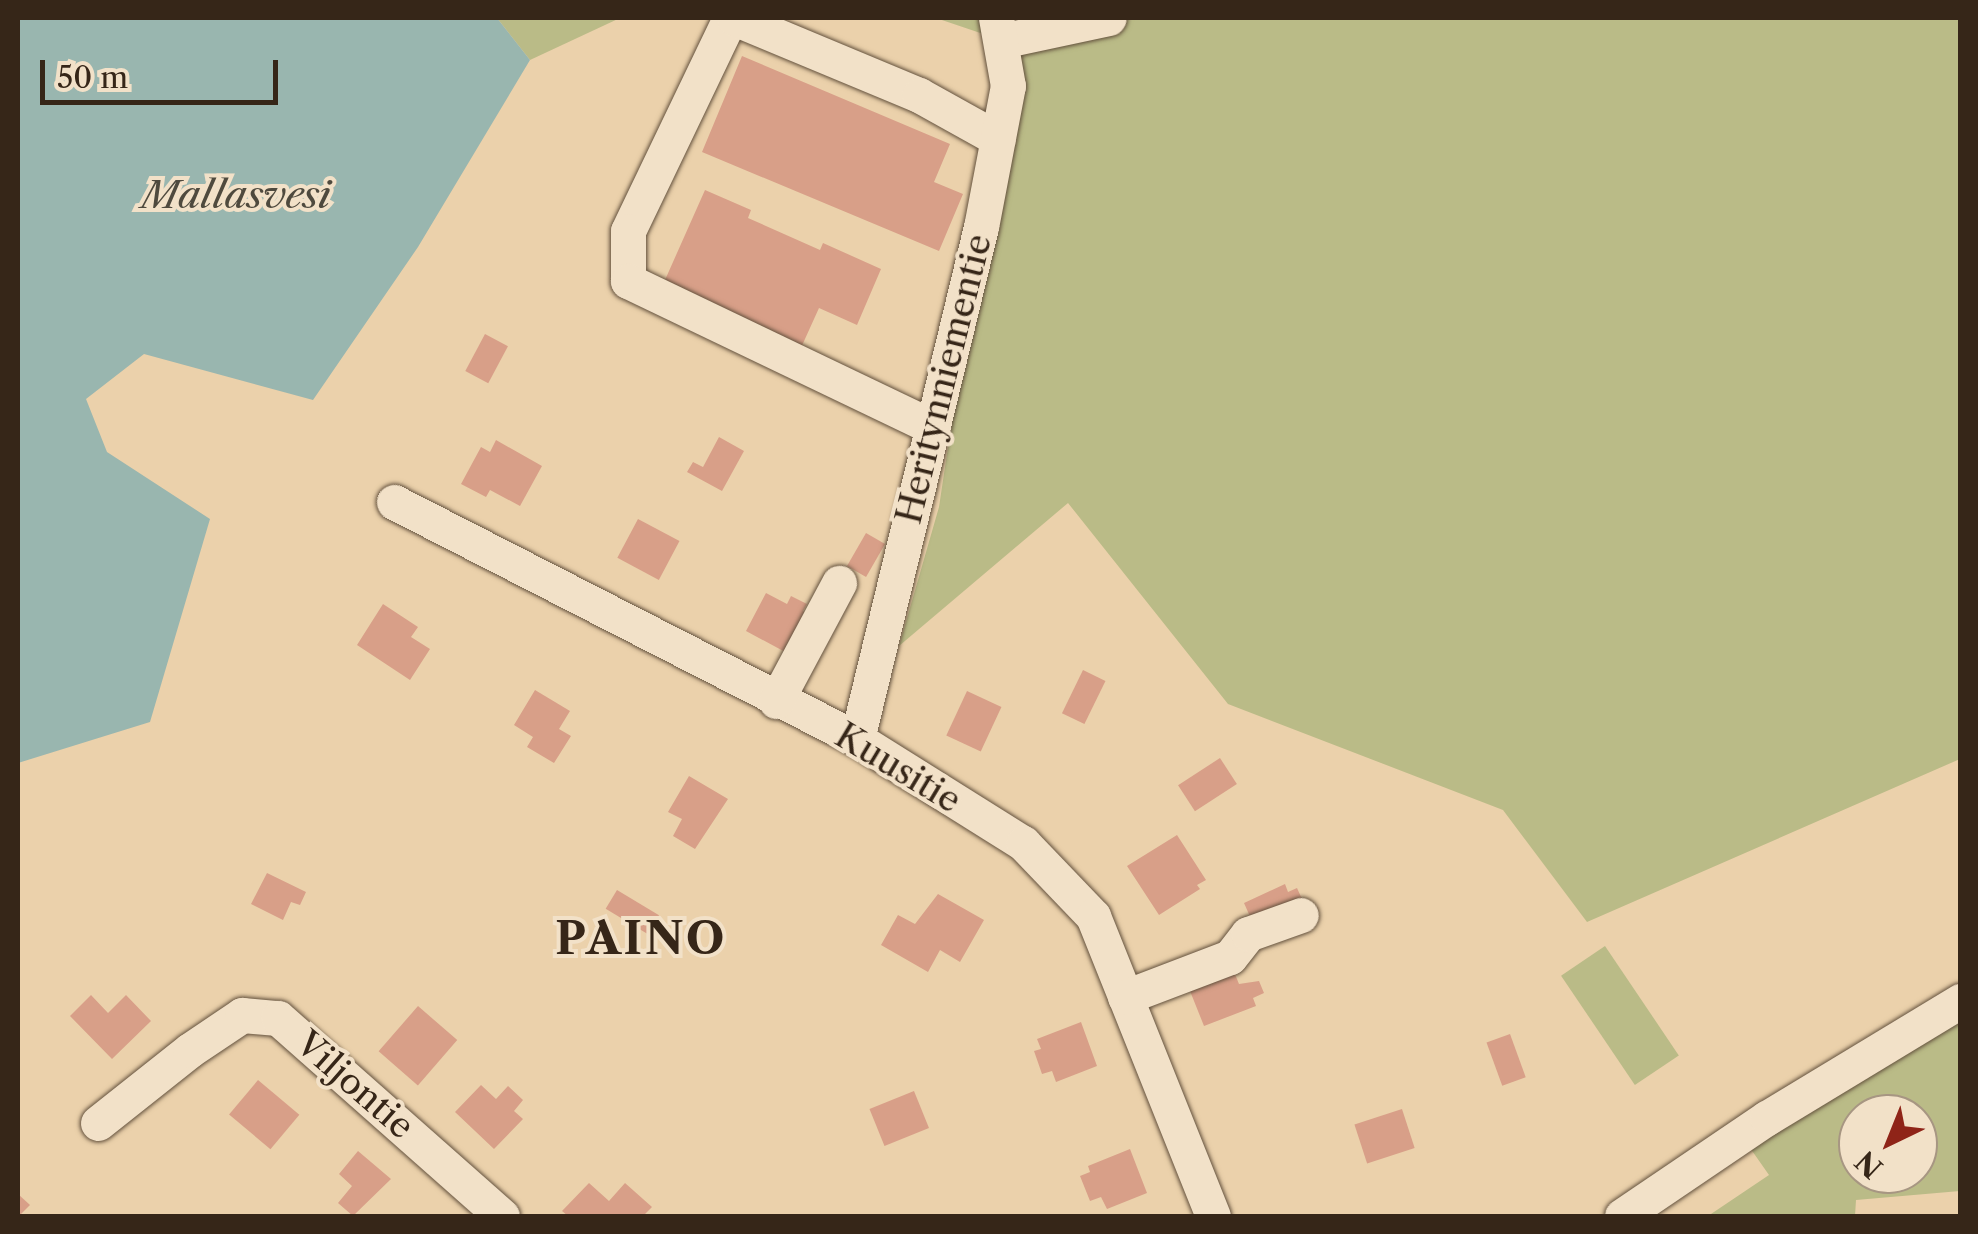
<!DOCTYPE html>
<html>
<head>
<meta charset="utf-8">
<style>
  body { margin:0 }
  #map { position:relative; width:1978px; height:1234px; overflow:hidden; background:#ebd1ab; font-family:"Libre Caslon Text",serif }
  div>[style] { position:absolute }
  .green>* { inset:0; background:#babb87; transform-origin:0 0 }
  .water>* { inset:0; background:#99b6af }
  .building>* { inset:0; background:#d89f88; transform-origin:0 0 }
  .roads { filter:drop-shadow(0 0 2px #63513d) drop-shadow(0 0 2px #63513d) }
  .minor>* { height:35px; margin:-17.5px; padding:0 17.5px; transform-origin:17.5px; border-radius:17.5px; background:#f2e1c8 }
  span { translate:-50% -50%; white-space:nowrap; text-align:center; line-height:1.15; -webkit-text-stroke:8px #f2e1c8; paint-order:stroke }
  .street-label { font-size:35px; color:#362618 }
  .water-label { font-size:38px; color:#4f4a3e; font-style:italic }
  .district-label { font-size:45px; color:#362618; font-weight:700; letter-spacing:2.5px }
  .frame { position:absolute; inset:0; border:20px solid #362618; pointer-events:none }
  .north { position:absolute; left:1838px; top:1094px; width:100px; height:100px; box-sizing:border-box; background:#f2e1c8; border:2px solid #a79682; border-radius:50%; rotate:223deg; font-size:28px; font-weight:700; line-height:40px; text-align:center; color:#362618 }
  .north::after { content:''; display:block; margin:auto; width:35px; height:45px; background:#8f2418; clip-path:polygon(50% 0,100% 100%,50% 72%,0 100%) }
  .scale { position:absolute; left:40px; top:60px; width:238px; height:45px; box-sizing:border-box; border:5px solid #362618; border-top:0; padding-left:12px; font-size:30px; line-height:35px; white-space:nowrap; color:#362618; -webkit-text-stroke:8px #f2e1c8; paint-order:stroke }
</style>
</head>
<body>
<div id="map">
  <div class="green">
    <i style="clip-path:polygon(497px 18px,620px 18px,530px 60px)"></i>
    <i style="clip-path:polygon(936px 18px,1960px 18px,1960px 759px,1587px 922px,1503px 810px,1228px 704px,1068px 503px,899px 646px,939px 507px,981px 227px,1001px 40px)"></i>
    <i style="left:1605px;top:946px;width:132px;height:53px;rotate:56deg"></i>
    <i style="clip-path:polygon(evenodd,1960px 1011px,1960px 1191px,1856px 1200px,1855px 1216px,1708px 1216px,1769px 1175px,1748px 1145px,1960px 1011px,1858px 1114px,1918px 1114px,1918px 1174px,1858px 1174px,1858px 1114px)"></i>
  </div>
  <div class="water">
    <i style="clip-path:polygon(18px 18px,497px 18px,530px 60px,418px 247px,313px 400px,144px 354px,86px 399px,107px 452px,210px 519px,150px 722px,18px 763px)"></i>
  </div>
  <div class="building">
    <i style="clip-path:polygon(742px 56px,950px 144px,934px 182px,963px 194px,939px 251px,702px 152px)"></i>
    <i style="clip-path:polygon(705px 190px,751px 210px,748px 218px,820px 250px,823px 243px,881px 269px,857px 325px,819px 308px,800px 350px,661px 289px)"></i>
    <i style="left:485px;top:334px;width:26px;height:42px;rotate:28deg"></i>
    <i style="clip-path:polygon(719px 437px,744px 451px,722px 491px,687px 472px,693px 462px,703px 467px)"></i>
    <i style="clip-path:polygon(496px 440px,542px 466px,520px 506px,490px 490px,486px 497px,461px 484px,481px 447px,490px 452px)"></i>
    <i style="left:638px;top:519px;width:47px;height:44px;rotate:28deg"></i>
    <i style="left:866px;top:533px;width:22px;height:38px;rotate:30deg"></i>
    <i style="clip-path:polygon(766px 593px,787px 604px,791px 596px,807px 604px,803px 611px,809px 614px,787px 653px,746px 631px)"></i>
    <i style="clip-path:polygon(383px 604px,418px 627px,411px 637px,430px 649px,410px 680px,357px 645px)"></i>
    <i style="left:1083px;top:670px;width:25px;height:48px;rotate:26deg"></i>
    <i style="clip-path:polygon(535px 690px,570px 711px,559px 729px,571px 736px,554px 763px,527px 747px,533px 737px,514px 725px)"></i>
    <i style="left:967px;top:691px;width:38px;height:49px;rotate:25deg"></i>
    <i style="left:1220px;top:758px;width:31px;height:50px;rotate:57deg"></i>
    <i style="clip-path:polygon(689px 776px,728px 799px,695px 849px,673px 836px,682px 819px,668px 812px)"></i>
    <i style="clip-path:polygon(1177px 835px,1206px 880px,1197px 885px,1200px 889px,1159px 915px,1127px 866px)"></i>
    <i style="clip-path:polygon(267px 873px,306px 892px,300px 905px,291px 902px,283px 920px,251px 904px)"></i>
    <i style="clip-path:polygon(1285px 884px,1288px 892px,1297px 888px,1302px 899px,1252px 921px,1244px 903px)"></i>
    <i style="left:617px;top:890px;width:49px;height:22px;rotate:31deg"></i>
    <i style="clip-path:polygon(938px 894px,984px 920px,960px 962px,940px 950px,928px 972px,881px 945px,898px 915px,915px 924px)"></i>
    <i style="clip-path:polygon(1232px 967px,1239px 984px,1259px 981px,1264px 993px,1253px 998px,1256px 1006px,1204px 1026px,1188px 986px)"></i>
    <i style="clip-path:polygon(91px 995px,108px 1013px,126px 995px,151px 1021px,112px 1059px,70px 1016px)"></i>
    <i style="left:418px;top:1006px;width:52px;height:60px;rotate:41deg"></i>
    <i style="clip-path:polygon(1081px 1022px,1097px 1066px,1056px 1082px,1052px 1071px,1042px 1074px,1034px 1051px,1041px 1049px,1037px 1039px)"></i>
    <i style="left:1510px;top:1034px;width:46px;height:25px;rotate:70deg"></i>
    <i style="left:258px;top:1080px;width:54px;height:45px;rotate:40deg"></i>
    <i style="clip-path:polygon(481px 1085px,496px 1099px,508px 1086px,523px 1100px,514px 1111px,523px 1119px,494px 1149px,455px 1112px)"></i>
    <i style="left:914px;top:1091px;width:40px;height:48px;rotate:68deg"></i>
    <i style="left:1402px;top:1109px;width:41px;height:50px;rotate:72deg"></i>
    <i style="clip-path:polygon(1130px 1149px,1147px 1193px,1107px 1209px,1101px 1197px,1090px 1201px,1080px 1176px,1090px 1172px,1088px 1166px)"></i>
    <i style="clip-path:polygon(358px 1151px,391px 1179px,353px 1216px,338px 1203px,352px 1186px,339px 1174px)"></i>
    <i style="clip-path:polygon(589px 1183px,609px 1201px,625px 1183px,652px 1207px,643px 1216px,568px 1216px,562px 1211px)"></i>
    <i style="clip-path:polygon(18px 1194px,30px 1205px,19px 1216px,18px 1216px)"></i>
  </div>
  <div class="roads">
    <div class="minor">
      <i style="left:730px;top:18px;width:236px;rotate:115.6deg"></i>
      <i style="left:628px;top:231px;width:50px;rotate:90deg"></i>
      <i style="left:628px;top:281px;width:338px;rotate:25.6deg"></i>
      <i style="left:734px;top:18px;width:200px;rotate:22.6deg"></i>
      <i style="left:919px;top:95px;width:90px;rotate:29.1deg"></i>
      <i style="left:1001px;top:41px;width:110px;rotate:-12deg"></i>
      <i style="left:394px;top:502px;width:520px;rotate:27.11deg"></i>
      <i style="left:857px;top:739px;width:196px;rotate:32.1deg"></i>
      <i style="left:1023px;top:843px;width:101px;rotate:46.2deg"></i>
      <i style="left:1093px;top:916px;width:323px;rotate:68.2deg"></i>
      <i style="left:776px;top:701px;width:134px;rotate:-61.9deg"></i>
      <i style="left:857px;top:739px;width:527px;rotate:-76.39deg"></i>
      <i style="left:981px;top:227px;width:144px;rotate:-79.2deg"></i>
      <i style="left:1008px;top:86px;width:69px;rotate:-100deg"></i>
      <i style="left:1125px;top:997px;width:112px;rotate:-20.9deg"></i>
      <i style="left:1230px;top:957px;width:29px;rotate:-52deg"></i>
      <i style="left:1248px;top:934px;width:56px;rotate:-19.7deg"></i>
      <i style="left:98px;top:1123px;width:117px;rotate:-38.4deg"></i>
      <i style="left:190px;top:1050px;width:63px;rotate:-33.9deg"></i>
      <i style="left:242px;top:1015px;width:36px;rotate:5deg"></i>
      <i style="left:278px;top:1018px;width:299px;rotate:41.5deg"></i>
      <i style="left:1622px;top:1216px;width:175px;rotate:-34.1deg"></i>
      <i style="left:1767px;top:1118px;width:226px;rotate:-31.2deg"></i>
    </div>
  </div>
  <div class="street-label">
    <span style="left:944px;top:379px;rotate:-76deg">Heritynniementie</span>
    <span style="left:898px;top:768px;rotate:31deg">Kuusitie</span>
    <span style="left:355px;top:1085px;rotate:41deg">Viljontie</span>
  </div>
  <div class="water-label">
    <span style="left:236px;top:195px">Mallasvesi</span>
  </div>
  <div class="district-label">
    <span style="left:641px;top:939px">PAINO</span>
  </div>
  <div class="frame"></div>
  <div class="north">N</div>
  <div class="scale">50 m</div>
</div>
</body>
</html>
